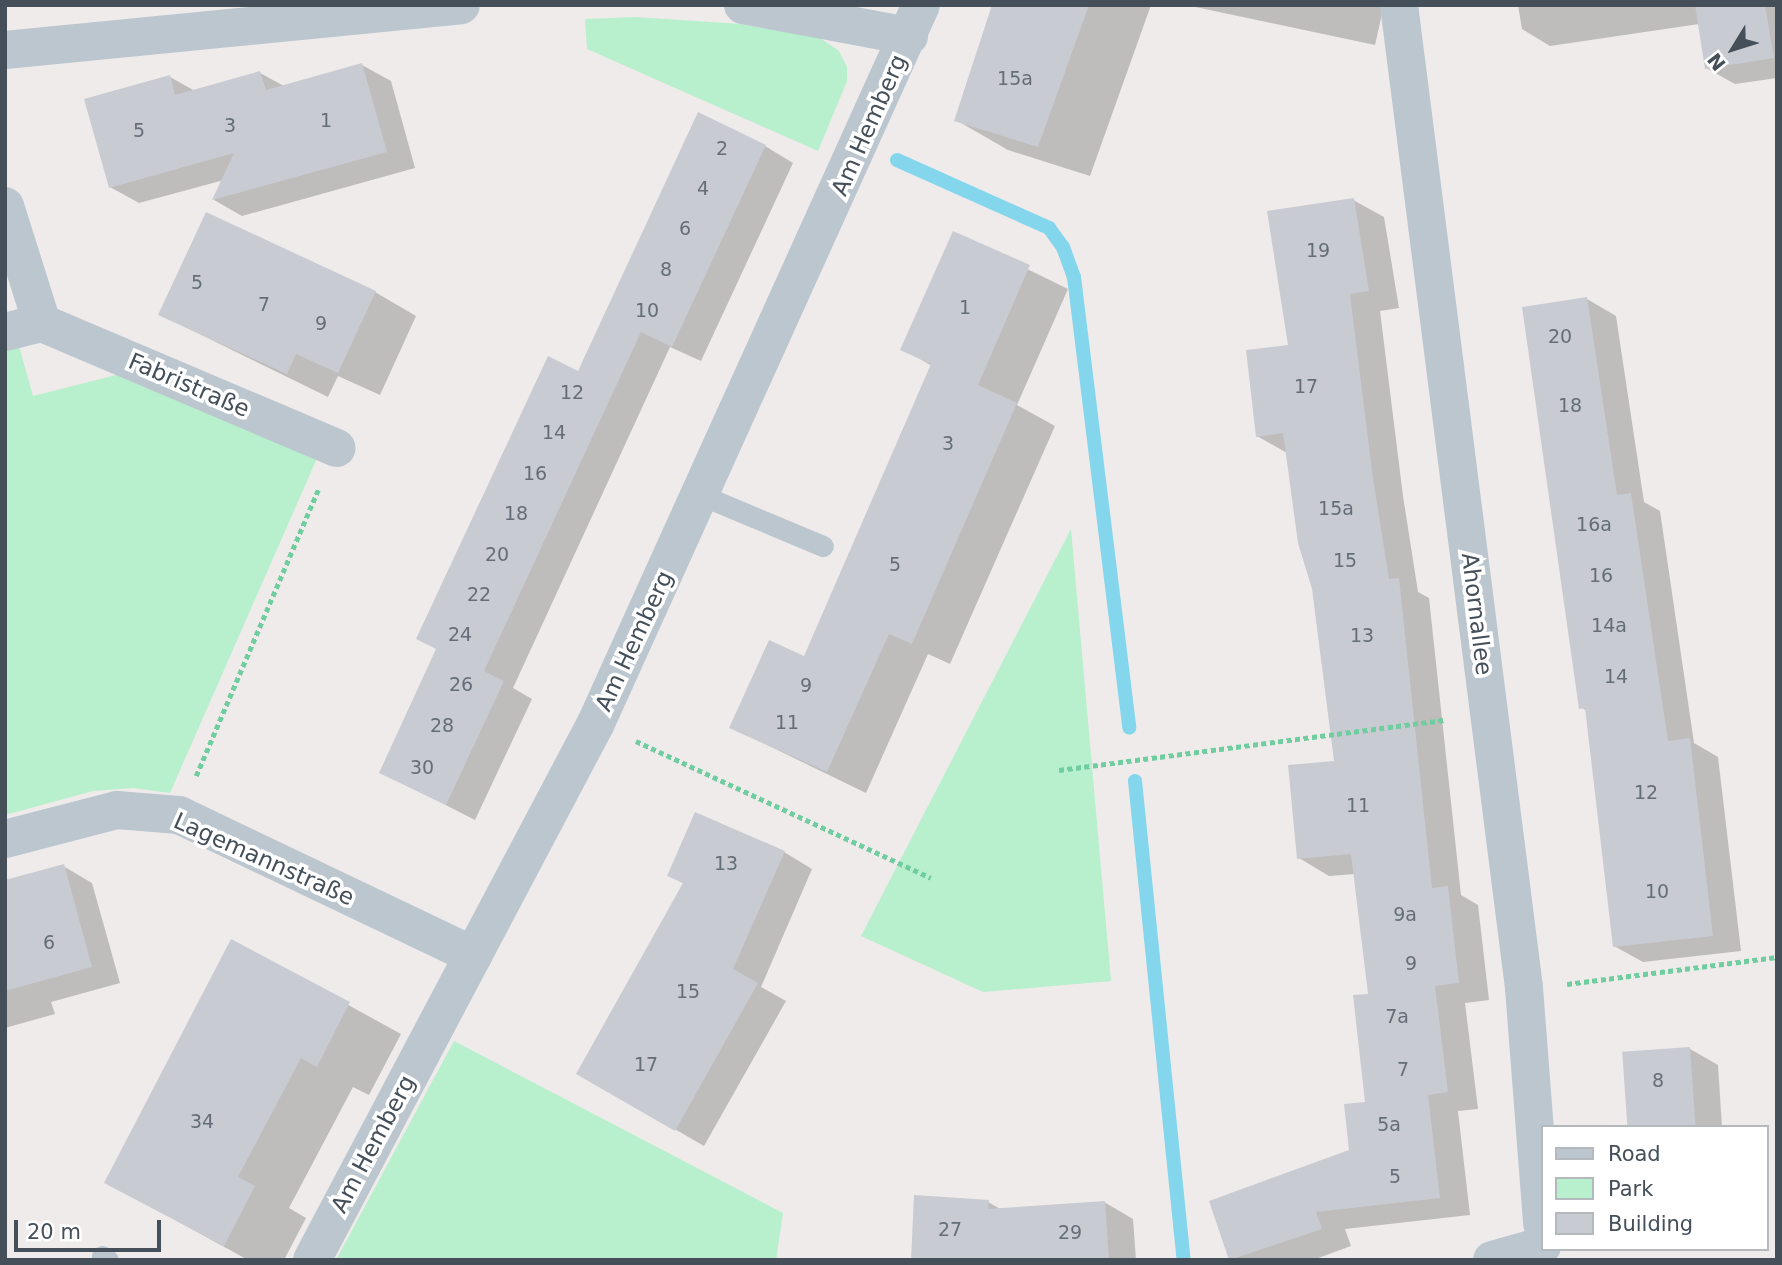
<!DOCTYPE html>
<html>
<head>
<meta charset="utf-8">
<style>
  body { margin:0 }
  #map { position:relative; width:1782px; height:1265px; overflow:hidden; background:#efebeb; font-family:"DejaVu Sans",sans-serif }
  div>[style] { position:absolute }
  .green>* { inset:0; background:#b8efcd }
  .shadow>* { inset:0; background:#0003 }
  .stream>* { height:14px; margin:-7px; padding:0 7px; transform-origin:7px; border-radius:7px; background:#84d6ed }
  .building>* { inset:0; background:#c8cbd1; transform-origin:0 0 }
  .path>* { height:4.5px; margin-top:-2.25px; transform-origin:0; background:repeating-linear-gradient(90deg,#70cd9f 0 5px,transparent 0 8.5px) }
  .service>* { height:21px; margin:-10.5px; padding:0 10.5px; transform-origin:10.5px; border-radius:10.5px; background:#bcc6cf }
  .minor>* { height:38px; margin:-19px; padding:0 19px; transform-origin:19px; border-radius:19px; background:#bcc6cf }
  span { translate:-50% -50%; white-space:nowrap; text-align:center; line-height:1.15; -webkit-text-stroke:7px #fff; paint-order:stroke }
  .number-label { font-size:19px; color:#656e77 }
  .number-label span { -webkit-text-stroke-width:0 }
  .street-label { font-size:23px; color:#444f59 }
  .frame { position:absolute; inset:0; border:7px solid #444f59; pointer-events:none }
  .legend { position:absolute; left:1541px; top:1125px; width:228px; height:126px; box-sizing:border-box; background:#fff; border:2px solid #b4b9bd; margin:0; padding:9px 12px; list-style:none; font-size:21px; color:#444f59 }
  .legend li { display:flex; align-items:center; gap:14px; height:35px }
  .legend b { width:35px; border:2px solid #b4b9bd }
  .north { position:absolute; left:1698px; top:14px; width:70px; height:70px; -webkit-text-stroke:5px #fff; paint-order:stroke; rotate:232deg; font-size:19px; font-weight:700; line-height:28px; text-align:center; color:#444f59 }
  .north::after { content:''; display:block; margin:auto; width:24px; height:32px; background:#444f59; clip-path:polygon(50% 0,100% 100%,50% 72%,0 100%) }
  .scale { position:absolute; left:14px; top:1220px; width:147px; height:32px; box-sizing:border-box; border:4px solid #444f59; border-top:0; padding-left:9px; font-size:21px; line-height:24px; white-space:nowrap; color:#444f59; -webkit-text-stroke:5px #fff; paint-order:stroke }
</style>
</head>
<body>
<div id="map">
  <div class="green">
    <i style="clip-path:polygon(635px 17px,741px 24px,820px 38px,839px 51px,847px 67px,847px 81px,818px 151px,587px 49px,585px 19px)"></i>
    <i style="clip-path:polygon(19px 346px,33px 396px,128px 372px,318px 456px,170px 793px,133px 788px,93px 791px,5px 815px,5px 350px)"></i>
    <i style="clip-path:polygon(1071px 529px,1111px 981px,983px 992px,861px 936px)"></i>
    <i style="clip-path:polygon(454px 1041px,783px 1213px,776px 1260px,336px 1260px)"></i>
  </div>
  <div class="shadow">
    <i style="clip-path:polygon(994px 5px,1151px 5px,1090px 176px,1008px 150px,956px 120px)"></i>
    <i style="clip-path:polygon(1186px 5px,1384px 5px,1375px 45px)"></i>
    <i style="clip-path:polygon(1518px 5px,1777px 5px,1777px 78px,1735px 84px,1706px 68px,1699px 24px,1550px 46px,1522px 29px)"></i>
    <i style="clip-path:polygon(362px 65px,391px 81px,415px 168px,242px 216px,214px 200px,224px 180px,139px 203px,110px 187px,170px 77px,195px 91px,260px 73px,284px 86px)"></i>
    <i style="clip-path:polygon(765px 146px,793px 163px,701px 361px,670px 347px,513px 688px,532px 699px,475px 820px,381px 772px,579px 373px)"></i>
    <i style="clip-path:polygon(1353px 200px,1384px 217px,1399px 308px,1380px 311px,1403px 496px,1418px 592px,1429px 598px,1461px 895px,1478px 905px,1489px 1000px,1465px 1003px,1478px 1109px,1458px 1111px,1470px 1215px,1345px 1229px,1351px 1246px,1313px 1260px,1231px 1260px,1211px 1202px,1351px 1151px,1367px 1103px,1370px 995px,1355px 874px,1329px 876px,1299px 858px,1336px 763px,1313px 589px,1287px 453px,1257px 436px)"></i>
    <i style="clip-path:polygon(954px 233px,1068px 289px,1017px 405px,1055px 426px,950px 664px,928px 654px,866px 793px,732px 728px,805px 658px,932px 366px,903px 349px)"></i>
    <i style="clip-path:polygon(375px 292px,416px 316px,380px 395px,338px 376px,328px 397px,161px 315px)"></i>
    <i style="clip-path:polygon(1587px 299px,1616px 316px,1644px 502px,1660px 511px,1694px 743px,1718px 757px,1741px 951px,1643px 962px,1614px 946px,1587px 711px,1581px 707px)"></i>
    <i style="clip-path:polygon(784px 852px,812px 869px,761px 987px,786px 1001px,704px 1146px,578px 1073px,684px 884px,669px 875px)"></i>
    <i style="clip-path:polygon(63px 866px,92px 883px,120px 983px,51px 1002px,55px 1014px,5px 1028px,5px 882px)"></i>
    <i style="clip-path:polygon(232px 941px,401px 1034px,369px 1095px,353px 1087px,289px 1208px,306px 1218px,284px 1260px,248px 1260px,106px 1182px)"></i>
    <i style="clip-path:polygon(1690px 1049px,1718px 1065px,1722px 1127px,1628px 1127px)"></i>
    <i style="clip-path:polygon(988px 1202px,1002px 1210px,1104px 1202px,1133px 1219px,1136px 1260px,912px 1260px)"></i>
  </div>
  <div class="stream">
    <i style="left:897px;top:160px;width:167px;rotate:24.1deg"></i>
    <i style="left:1049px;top:228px;width:24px;rotate:54deg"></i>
    <i style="left:1063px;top:247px;width:32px;rotate:70deg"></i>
    <i style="left:1074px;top:277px;width:454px;rotate:83deg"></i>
    <i style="left:1135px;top:781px;width:481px;rotate:84.2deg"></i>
  </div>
  <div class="building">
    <i style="clip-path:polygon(992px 5px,1089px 5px,1038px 147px,954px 121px)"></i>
    <i style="clip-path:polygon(1695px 5px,1765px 5px,1774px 58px,1705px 69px)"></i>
    <i style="clip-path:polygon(362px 63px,387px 152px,212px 200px,234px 153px,109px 188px,84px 99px,170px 75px,175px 95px,260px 71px,266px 90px)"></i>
    <i style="clip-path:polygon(698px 112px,766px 145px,672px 347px,641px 332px,484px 671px,504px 681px,446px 805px,379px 773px,436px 649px,416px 639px,548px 356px,578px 371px)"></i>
    <i style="clip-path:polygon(1354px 198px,1369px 291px,1350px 294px,1373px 478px,1389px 579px,1399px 578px,1432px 888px,1448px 886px,1459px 983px,1435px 986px,1448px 1092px,1428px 1095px,1440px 1198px,1316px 1212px,1322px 1229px,1229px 1260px,1209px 1201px,1349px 1150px,1344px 1104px,1365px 1102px,1353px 995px,1368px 994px,1351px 854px,1297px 859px,1288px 765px,1334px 761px,1312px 589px,1298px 543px,1283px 433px,1256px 437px,1246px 350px,1288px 345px,1267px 211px)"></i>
    <i style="clip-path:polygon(206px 212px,376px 291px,338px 373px,296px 354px,287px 374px,158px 315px)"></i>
    <i style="clip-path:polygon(953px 231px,1030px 265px,978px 385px,1017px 403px,912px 644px,889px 634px,827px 772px,729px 728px,769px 640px,804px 656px,931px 364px,900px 350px)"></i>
    <i style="clip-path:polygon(1587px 297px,1617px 495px,1631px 493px,1668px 741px,1690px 738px,1713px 936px,1613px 947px,1585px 708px,1579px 709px,1522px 307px)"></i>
    <i style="clip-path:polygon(695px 812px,785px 851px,733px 969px,758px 983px,675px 1131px,576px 1074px,683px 883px,667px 876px)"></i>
    <i style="clip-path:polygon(64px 864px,92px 967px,5px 991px,5px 880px)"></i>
    <i style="clip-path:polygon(231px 939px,350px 1002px,317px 1067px,301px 1058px,238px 1177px,255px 1186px,224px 1246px,104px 1183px)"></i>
    <i style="left:1690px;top:1047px;width:80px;height:68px;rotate:86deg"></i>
    <i style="clip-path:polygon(914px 1195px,989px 1200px,988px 1209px,1105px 1201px,1109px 1260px,911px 1260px)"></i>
  </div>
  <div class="path">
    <i style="left:636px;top:741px;width:325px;rotate:24.9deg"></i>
    <i style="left:1059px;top:770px;width:388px;rotate:-7.4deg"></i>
    <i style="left:196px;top:776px;width:313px;rotate:-66.9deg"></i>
    <i style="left:1567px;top:984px;width:212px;rotate:-7.3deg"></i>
  </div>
  <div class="service">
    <i style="left:701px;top:495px;width:132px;rotate:22.7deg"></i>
    <i style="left:102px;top:1256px;width:7px;rotate:34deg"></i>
  </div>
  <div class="minor">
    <i style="left:743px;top:5px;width:169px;rotate:10.6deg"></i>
    <i style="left:1399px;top:5px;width:991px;rotate:82.75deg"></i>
    <i style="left:1524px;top:988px;width:237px;rotate:85.6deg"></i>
    <i style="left:5px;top:50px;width:458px;rotate:-5.6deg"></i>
    <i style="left:5px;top:206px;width:123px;rotate:72.5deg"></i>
    <i style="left:5px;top:332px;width:38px;rotate:-14deg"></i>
    <i style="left:42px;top:323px;width:320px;rotate:23deg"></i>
    <i style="left:5px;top:839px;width:116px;rotate:-14.5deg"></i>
    <i style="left:117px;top:810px;width:62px;rotate:4.6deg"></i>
    <i style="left:179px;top:815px;width:326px;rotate:25.5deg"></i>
    <i style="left:312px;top:1260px;width:607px;rotate:-62.13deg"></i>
    <i style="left:596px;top:723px;width:788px;rotate:-65.65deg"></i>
    <i style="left:1492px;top:1260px;width:52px;rotate:-15.6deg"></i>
  </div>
  <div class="number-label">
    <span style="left:1015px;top:79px">15a</span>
    <span style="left:326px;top:121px">1</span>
    <span style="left:230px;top:126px">3</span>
    <span style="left:139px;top:131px">5</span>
    <span style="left:722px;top:149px">2</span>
    <span style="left:703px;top:189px">4</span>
    <span style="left:685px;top:229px">6</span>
    <span style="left:1318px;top:251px">19</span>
    <span style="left:666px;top:270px">8</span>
    <span style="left:197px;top:283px">5</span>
    <span style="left:264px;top:305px">7</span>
    <span style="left:965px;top:308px">1</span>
    <span style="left:647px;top:311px">10</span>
    <span style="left:321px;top:324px">9</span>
    <span style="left:1560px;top:337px">20</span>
    <span style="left:1306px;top:387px">17</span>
    <span style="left:572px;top:393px">12</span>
    <span style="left:1570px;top:406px">18</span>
    <span style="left:554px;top:433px">14</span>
    <span style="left:948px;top:444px">3</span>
    <span style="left:535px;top:474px">16</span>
    <span style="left:1336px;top:509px">15a</span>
    <span style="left:516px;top:514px">18</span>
    <span style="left:1594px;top:525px">16a</span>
    <span style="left:497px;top:555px">20</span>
    <span style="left:1345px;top:561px">15</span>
    <span style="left:895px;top:565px">5</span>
    <span style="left:1601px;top:576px">16</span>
    <span style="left:479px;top:595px">22</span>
    <span style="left:1609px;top:626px">14a</span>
    <span style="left:460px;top:635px">24</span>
    <span style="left:1362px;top:636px">13</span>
    <span style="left:1616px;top:677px">14</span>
    <span style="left:461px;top:685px">26</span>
    <span style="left:806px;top:686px">9</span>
    <span style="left:787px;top:723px">11</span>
    <span style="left:442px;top:726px">28</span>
    <span style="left:422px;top:768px">30</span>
    <span style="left:1646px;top:793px">12</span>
    <span style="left:1358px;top:806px">11</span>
    <span style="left:726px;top:864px">13</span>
    <span style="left:1657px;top:892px">10</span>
    <span style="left:1405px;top:915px">9a</span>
    <span style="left:49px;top:943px">6</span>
    <span style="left:1411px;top:964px">9</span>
    <span style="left:688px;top:992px">15</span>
    <span style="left:1397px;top:1017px">7a</span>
    <span style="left:646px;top:1065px">17</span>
    <span style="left:1403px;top:1070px">7</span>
    <span style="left:1658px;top:1081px">8</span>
    <span style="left:202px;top:1122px">34</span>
    <span style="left:1389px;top:1125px">5a</span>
    <span style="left:1395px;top:1177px">5</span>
    <span style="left:950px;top:1230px">27</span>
    <span style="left:1070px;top:1233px">29</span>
  </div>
  <div class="street-label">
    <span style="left:869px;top:125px;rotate:-66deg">Am Hemberg</span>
    <span style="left:189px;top:385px;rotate:23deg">Fabristraße</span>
    <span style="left:1477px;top:614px;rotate:83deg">Ahornallee</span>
    <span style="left:634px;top:641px;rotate:-65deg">Am Hemberg</span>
    <span style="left:264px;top:859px;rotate:24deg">Lagemannstraße</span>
    <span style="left:373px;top:1144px;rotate:-62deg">Am Hemberg</span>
  </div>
  <div class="frame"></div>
  <ul class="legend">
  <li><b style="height:9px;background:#bcc6cf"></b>Road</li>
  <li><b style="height:19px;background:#b8efcd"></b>Park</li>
  <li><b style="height:19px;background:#c8cbd1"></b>Building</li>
  </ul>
  <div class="north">N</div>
  <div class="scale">20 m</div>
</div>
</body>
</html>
